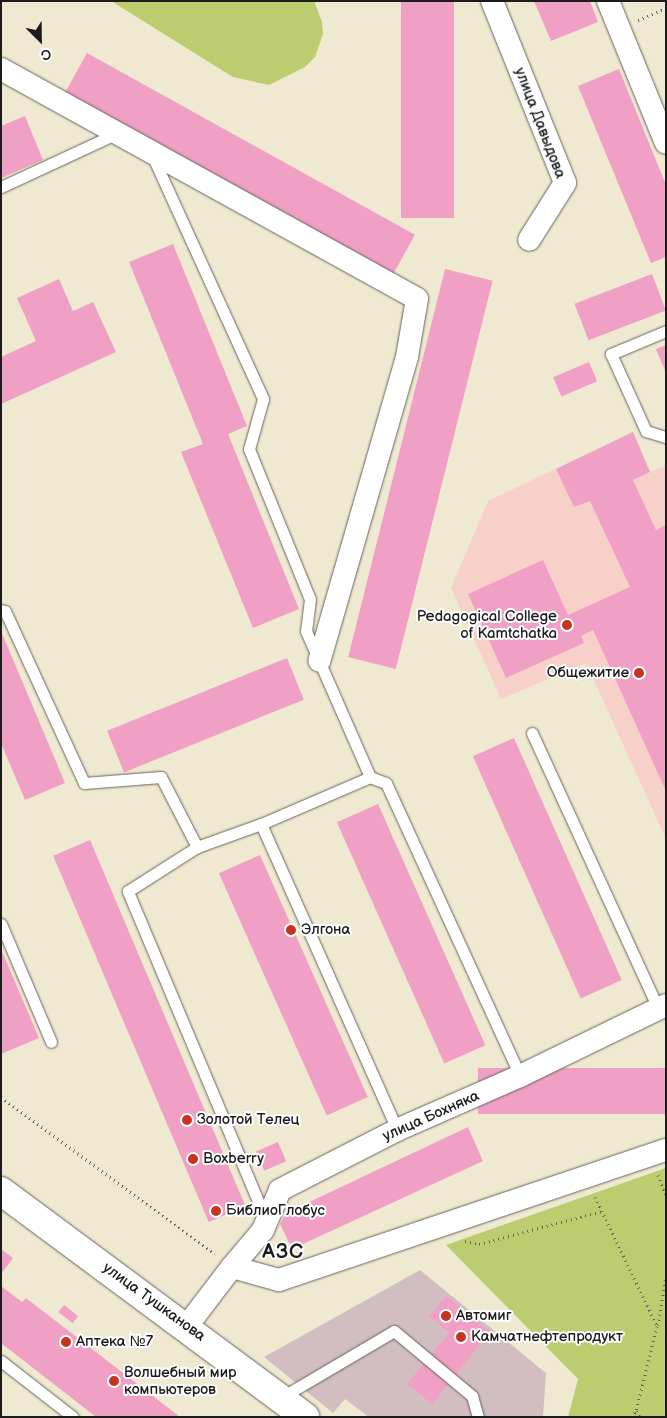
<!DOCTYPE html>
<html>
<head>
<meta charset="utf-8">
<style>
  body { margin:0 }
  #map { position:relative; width:667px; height:1418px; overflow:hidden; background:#f0e9d1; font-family:"Balsamiq Sans",sans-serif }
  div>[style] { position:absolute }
  .built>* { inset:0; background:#f7d0c9 }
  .industrial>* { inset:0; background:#d2bec1 }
  .green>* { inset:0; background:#bccc6e }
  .building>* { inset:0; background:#f0a0c5; transform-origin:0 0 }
  .path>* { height:3px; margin-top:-1.5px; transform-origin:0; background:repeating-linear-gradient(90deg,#66645b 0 1px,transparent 0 5px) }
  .roads { filter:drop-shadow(0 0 1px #66645b) drop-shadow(0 0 1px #66645b) }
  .lane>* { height:11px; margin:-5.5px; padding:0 5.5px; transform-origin:5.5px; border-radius:5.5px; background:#fff }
  .street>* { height:22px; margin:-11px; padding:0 11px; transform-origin:11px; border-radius:11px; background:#fff }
  .primary>* { height:28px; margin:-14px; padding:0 14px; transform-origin:14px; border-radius:14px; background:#fff }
  .dots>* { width:14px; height:14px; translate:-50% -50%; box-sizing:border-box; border:2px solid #fff; border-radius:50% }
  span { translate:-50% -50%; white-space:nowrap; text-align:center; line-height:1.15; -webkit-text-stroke:4px #fff; paint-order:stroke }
  .street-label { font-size:15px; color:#1c1c1c }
  .poi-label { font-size:15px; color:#1c1c1c }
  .right { translate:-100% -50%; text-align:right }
  .left { translate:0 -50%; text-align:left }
  .district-label { font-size:20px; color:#1c1c1c; font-weight:700; letter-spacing:1px }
  .frame { position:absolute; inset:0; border:2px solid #1c1c1c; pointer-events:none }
  .north { position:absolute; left:15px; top:15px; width:50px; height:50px; -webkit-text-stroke:4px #fff; paint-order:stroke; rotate:157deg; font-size:14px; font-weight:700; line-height:20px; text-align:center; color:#1c1c1c }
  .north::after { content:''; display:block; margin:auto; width:18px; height:22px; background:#1c1c1c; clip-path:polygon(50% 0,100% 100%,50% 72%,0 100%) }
</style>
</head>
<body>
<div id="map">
  <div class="built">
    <i style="clip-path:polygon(633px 432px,650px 472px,666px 466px,666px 839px,586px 663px,501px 699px,451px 588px,488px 501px)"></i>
  </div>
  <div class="industrial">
    <i style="clip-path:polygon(420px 1270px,546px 1373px,543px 1417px,369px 1417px,345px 1399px,333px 1413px,264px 1357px)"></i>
  </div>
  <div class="green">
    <i style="clip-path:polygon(111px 1px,314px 1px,322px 22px,323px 34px,315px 57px,305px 67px,269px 85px,233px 77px)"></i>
    <i style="clip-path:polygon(666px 1168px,666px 1417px,568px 1417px,578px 1379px,446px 1245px)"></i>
  </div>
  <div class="building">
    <i style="left:401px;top:1px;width:53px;height:217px"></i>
    <i style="clip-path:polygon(534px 1px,590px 1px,598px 22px,551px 41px)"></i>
    <i style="left:87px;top:53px;width:375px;height:46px;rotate:29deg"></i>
    <i style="clip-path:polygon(619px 69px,666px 185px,666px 257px,651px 263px,578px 86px)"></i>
    <i style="clip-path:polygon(25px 116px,43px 160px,1px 178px,1px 126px)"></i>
    <i style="clip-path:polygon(173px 244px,247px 426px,228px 434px,299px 609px,253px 628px,181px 452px,203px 444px,129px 262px)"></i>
    <i style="left:445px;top:269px;width:49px;height:400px;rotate:14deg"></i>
    <i style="left:652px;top:274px;width:39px;height:83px;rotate:69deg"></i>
    <i style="clip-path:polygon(59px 279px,73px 311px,93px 302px,116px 352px,1px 404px,1px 357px,36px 341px,17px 298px)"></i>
    <i style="clip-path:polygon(666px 345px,666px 373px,656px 349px)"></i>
    <i style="left:589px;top:362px;width:21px;height:39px;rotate:67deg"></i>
    <i style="clip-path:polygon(633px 432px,650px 472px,633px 480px,656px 530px,666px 525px,666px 791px,593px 630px,581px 636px,584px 643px,506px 678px,468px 594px,543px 560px,568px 615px,630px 587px,590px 501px,574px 507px,556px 469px)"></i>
    <i style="clip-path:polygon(1px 631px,65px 783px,25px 800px,1px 743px)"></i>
    <i style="left:287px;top:658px;width:45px;height:194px;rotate:68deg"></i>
    <i style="left:514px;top:738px;width:265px;height:45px;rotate:66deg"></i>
    <i style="left:378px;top:804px;width:264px;height:45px;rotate:66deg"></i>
    <i style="left:90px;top:840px;width:398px;height:40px;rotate:67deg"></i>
    <i style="left:260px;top:855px;width:265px;height:45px;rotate:66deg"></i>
    <i style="clip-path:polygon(1px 949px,39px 1038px,1px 1054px)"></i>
    <i style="left:666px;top:1068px;width:46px;height:188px;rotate:90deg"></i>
    <i style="clip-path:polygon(468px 1127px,483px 1161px,292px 1249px,280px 1224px,286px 1213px)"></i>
    <i style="left:278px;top:1142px;width:21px;height:24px;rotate:67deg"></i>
    <i style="clip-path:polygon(1px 1249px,13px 1258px,1px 1274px)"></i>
    <i style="clip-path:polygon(1px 1286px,22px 1302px,26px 1298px,180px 1417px,96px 1417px,1px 1343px)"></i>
    <i style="clip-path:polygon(446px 1296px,490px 1332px,432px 1404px,407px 1384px,449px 1333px,429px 1316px)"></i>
    <i style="left:64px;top:1305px;width:18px;height:9px;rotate:38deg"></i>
  </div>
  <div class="path">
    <i style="left:638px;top:20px;width:30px;rotate:-23deg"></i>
    <i style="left:1px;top:1097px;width:265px;rotate:36.3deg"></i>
    <i style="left:658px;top:1175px;width:22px;rotate:69deg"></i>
    <i style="left:595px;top:1197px;width:143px;rotate:64.3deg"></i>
    <i style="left:657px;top:1326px;width:88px;rotate:103.9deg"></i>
    <i style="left:636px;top:1411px;width:7px;rotate:56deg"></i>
    <i style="left:465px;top:1241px;width:14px;rotate:12deg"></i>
    <i style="left:479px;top:1244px;width:127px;rotate:-15deg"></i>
    <i style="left:658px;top:1325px;width:50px;rotate:-80.7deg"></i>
    <i style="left:631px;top:1417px;width:8px;rotate:-50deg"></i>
  </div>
  <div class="roads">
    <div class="lane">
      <i style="left:152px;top:155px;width:268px;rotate:65.5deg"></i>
      <i style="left:263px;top:399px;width:52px;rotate:105.6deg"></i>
      <i style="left:249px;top:449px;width:162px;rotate:67.9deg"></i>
      <i style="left:310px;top:599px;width:32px;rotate:97deg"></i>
      <i style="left:306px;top:631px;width:159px;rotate:66.3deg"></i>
      <i style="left:1px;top:187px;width:126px;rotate:-24.9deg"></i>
      <i style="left:666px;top:331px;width:60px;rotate:157.3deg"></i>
      <i style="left:611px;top:354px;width:85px;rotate:65.6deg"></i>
      <i style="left:646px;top:431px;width:21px;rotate:17deg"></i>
      <i style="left:1px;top:610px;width:4px;rotate:14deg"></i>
      <i style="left:5px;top:611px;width:189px;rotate:65.3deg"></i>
      <i style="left:84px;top:783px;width:77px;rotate:-4.5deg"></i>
      <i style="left:161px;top:777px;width:79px;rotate:62.8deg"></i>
      <i style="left:532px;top:733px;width:305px;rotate:65.4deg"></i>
      <i style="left:261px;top:824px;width:335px;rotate:66deg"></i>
      <i style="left:1px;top:924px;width:128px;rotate:67deg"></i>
      <i style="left:266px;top:1220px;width:357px;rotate:-112.8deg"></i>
      <i style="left:128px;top:891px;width:82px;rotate:-32.5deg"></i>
      <i style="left:197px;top:847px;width:68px;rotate:-19.8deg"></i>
      <i style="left:261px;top:824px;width:119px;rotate:-23.3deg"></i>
      <i style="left:370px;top:777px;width:17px;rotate:21deg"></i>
      <i style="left:386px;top:783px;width:322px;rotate:65.4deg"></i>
      <i style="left:1px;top:1361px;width:91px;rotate:37.9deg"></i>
      <i style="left:282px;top:1397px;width:130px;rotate:-30.5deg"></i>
      <i style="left:394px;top:1331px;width:102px;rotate:39.8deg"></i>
      <i style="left:472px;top:1396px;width:22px;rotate:74deg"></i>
    </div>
    <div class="street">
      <i style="left:492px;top:1px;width:196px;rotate:68.1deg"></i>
      <i style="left:565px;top:183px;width:67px;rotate:122.3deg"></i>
      <i style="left:608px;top:1px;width:153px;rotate:67.8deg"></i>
      <i style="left:1px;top:69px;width:475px;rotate:28.9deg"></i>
      <i style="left:417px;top:299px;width:59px;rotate:99.8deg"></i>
      <i style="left:407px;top:357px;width:316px;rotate:106.1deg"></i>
      <i style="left:232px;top:1267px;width:48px;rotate:-50deg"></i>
      <i style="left:263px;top:1230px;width:43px;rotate:-67deg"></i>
      <i style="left:280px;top:1190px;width:131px;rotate:-27.1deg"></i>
      <i style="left:397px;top:1130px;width:134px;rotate:-23.7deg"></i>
      <i style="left:520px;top:1076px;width:162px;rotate:-25.9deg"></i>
      <i style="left:187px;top:1326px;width:74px;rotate:-52.7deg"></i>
      <i style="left:232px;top:1267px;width:49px;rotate:15.5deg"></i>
      <i style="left:279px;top:1280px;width:408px;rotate:-18.6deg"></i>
    </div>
    <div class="primary">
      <i style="left:1px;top:1191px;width:379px;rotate:36.6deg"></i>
    </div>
  </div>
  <div class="dots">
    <i style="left:567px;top:625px;background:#c8321e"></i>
    <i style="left:639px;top:673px;background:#c8321e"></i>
    <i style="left:291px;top:930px;background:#c8321e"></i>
    <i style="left:187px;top:1120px;background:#c8321e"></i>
    <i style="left:193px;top:1159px;background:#c8321e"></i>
    <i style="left:216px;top:1211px;background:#c8321e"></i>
    <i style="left:446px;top:1316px;background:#c8321e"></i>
    <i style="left:461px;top:1337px;background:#c8321e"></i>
    <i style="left:66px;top:1342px;background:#c8321e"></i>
    <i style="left:114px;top:1381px;background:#c8321e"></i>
  </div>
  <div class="street-label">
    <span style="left:540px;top:123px;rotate:69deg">улица Давыдова</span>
    <span style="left:431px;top:1116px;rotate:-24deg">улица Бохняка</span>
    <span style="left:154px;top:1302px;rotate:36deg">улица Тушканова</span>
  </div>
  <div class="poi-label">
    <span class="right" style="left:557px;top:625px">Pedagogical College<br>of Kamtchatka</span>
    <span class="right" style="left:629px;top:673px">Общежитие</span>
    <span class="left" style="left:301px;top:930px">Элгона</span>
    <span class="left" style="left:197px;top:1120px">Золотой Телец</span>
    <span class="left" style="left:203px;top:1159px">Boxberry</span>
    <span class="left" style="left:226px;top:1211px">БиблиоГлобус</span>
    <span class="left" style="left:456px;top:1316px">Автомиг</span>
    <span class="left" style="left:471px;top:1337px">Камчатнефтепродукт</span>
    <span class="left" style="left:76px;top:1342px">Аптека №7</span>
    <span class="left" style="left:124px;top:1381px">Волшебный мир<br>компьютеров</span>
  </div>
  <div class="district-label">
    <span style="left:283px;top:1252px">АЗС</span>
  </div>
  <div class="frame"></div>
  <div class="north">С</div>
</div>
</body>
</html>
